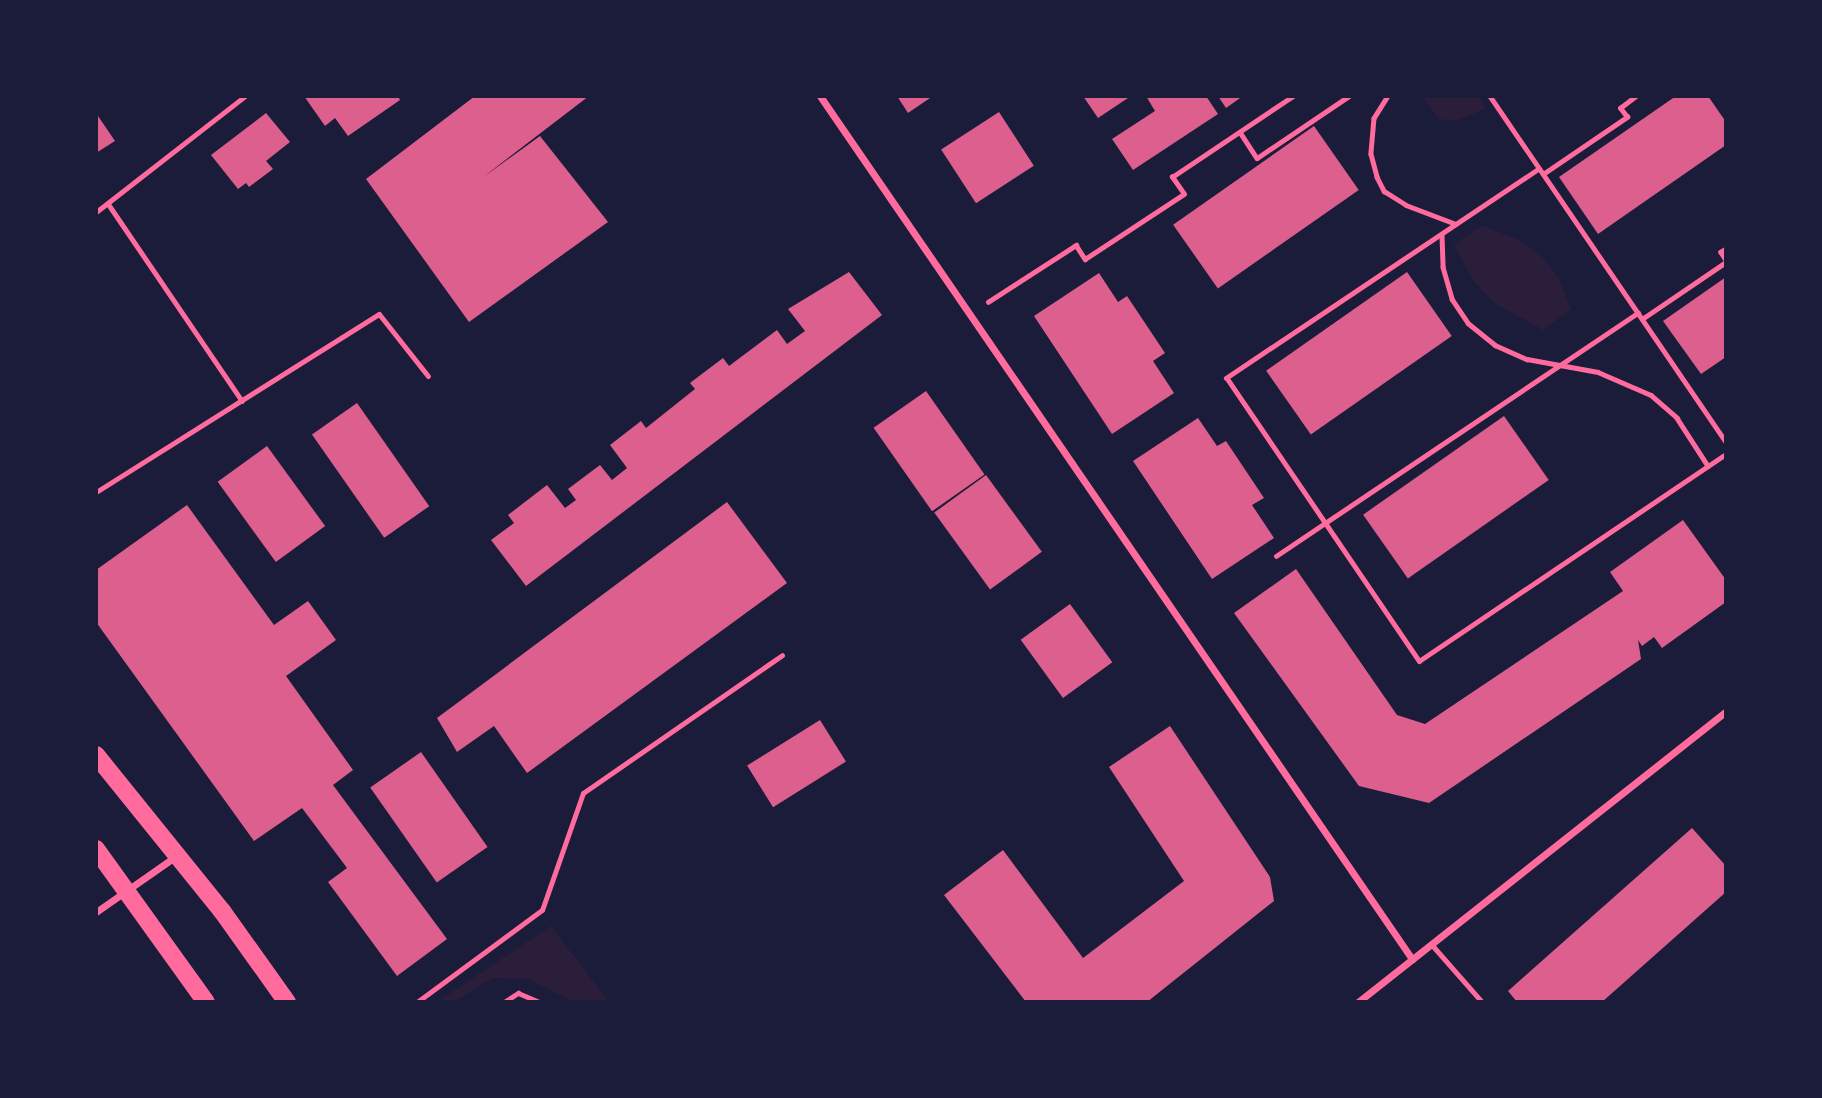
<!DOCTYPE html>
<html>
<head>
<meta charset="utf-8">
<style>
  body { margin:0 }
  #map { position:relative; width:1822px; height:1098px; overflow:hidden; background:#1b1b3a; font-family:"PT Sans",sans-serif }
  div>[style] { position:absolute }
  .green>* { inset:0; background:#2a1e3b }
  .building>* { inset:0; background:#dd5f8e; transform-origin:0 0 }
  .path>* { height:4.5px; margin:-2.25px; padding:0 2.25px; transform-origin:2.25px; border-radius:2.25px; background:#ff6b9d }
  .service>* { height:5px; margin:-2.5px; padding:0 2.5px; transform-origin:2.5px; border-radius:2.5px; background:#ff6b9d }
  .minor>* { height:7px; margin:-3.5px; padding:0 3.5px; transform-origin:3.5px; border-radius:3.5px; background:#ff6b9d }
  .primary>* { height:18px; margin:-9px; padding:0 9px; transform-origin:9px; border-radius:9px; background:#ff6b9d }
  span { translate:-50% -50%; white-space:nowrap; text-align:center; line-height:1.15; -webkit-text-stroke:6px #1b1b3a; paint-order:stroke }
  .frame { position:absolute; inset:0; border:98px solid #1b1b3a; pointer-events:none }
</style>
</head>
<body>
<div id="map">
  <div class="green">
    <i style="clip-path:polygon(1422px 96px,1479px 96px,1485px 109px,1455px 121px,1439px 119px)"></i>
    <i style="clip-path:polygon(1482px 226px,1516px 238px,1540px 254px,1559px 278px,1571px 309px,1543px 330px,1494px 303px,1472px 279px,1454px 244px)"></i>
    <i style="clip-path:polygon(551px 926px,609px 1002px,574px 1002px,528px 979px,493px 978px,454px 1002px,437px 1002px)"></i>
  </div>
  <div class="building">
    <i style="clip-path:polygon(304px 96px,398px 96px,400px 100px,348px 136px,335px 118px,325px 126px)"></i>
    <i style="clip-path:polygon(475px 96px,589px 96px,482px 178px,540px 136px,608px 222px,469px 322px,366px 179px)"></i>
    <i style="clip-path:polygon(897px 96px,933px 96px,908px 113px)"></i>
    <i style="clip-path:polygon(1083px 96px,1131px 96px,1098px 118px)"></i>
    <i style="clip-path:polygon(1146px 96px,1206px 96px,1218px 114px,1133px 170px,1112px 139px,1155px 111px)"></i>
    <i style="clip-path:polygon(1218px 96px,1243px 96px,1226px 108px)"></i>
    <i style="clip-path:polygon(1676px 96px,1708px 96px,1726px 122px,1726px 145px,1598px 234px,1559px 177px)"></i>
    <i style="left:999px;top:112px;width:64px;height:69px;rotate:57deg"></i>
    <i style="clip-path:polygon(96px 113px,115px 141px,96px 153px)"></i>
    <i style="clip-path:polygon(266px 113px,290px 142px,266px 161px,273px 169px,249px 187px,246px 183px,238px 189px,211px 155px)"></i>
    <i style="left:1314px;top:126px;width:78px;height:172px;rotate:55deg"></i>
    <i style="clip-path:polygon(849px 272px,882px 315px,526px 586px,491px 540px,514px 523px,508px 515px,547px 485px,565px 508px,576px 500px,568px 489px,600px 465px,612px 480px,627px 468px,610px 445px,641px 421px,646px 428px,695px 389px,690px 383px,723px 358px,729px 366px,777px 330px,787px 344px,805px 331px,788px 309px)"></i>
    <i style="left:1407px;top:272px;width:78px;height:172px;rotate:55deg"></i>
    <i style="clip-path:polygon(1099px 273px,1118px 302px,1127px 296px,1165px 353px,1153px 361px,1174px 393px,1112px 434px,1034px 316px)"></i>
    <i style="clip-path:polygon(1726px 277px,1726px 357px,1701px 374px,1663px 321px)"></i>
    <i style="left:926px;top:391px;width:102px;height:64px;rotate:55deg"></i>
    <i style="left:357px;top:403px;width:126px;height:55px;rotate:55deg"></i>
    <i style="left:1504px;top:416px;width:78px;height:172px;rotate:55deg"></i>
    <i style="clip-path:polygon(1198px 418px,1217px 446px,1226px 441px,1264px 498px,1252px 505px,1274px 538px,1212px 579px,1133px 461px)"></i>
    <i style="left:267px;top:446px;width:99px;height:61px;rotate:54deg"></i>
    <i style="left:986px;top:475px;width:95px;height:64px;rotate:54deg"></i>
    <i style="clip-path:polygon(727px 502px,787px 583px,527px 773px,494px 726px,457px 752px,437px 718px)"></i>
    <i style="clip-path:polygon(187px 505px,274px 625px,308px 601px,336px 640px,286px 676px,353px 770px,333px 785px,447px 939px,397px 976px,328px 882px,347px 868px,302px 808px,254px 841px,96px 622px,96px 570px)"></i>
    <i style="clip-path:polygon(1683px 520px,1726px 580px,1726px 602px,1662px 648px,1654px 637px,1642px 646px,1638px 640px,1641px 659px,1429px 803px,1359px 786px,1234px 613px,1296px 569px,1397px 715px,1425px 724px,1623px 591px,1610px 572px)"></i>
    <i style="left:1070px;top:604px;width:72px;height:61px;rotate:54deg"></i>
    <i style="left:820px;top:720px;width:49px;height:86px;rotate:58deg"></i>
    <i style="clip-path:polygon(1170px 726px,1270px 877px,1274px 901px,1147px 1002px,1026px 1002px,944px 895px,1003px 850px,1083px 958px,1184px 881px,1109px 767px)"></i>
    <i style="left:421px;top:752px;width:116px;height:62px;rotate:55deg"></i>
    <i style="clip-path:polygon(1692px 828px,1726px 866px,1726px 892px,1602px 1002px,1517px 1002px,1508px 991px)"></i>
  </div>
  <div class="path">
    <i style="left:1388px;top:96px;width:26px;rotate:122deg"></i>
    <i style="left:1374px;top:118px;width:36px;rotate:95deg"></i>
    <i style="left:1371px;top:154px;width:24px;rotate:75deg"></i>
    <i style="left:1377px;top:177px;width:16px;rotate:63deg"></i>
    <i style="left:1384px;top:191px;width:26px;rotate:32deg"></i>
    <i style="left:1406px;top:205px;width:53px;rotate:20.8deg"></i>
    <i style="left:1490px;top:96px;width:419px;rotate:55.7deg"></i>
    <i style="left:1240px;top:132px;width:31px;rotate:57deg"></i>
    <i style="left:1257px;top:158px;width:111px;rotate:-34deg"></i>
    <i style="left:1539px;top:169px;width:376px;rotate:146.2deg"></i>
    <i style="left:1227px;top:378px;width:342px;rotate:55.8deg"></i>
    <i style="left:1419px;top:661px;width:370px;rotate:-34deg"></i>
    <i style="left:1543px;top:174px;width:102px;rotate:-34.2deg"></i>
    <i style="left:1627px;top:117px;width:11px;rotate:-128deg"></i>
    <i style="left:1620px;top:108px;width:20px;rotate:-37deg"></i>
    <i style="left:1442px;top:235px;width:32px;rotate:88deg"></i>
    <i style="left:1443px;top:267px;width:33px;rotate:74deg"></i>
    <i style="left:1452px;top:299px;width:29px;rotate:56deg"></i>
    <i style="left:1468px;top:323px;width:35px;rotate:39deg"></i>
    <i style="left:1495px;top:345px;width:35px;rotate:24deg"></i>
    <i style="left:1527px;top:359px;width:72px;rotate:10.4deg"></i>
    <i style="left:1598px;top:372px;width:58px;rotate:23.5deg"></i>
    <i style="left:1651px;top:395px;width:35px;rotate:41deg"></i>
    <i style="left:1677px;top:418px;width:57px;rotate:57.1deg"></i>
    <i style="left:1726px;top:249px;width:6px;rotate:149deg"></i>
    <i style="left:1721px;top:252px;width:9px;rotate:58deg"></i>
    <i style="left:988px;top:302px;width:105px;rotate:-32.9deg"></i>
    <i style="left:1076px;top:245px;width:17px;rotate:57deg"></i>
    <i style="left:1085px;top:259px;width:118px;rotate:-33.3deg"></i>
    <i style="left:1184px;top:194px;width:21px;rotate:-125deg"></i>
    <i style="left:1172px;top:177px;width:146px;rotate:-33.8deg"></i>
    <i style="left:1642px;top:319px;width:102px;rotate:-34.2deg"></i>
    <i style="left:1276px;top:556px;width:436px;rotate:-33.9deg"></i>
  </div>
  <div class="service">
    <i style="left:108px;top:204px;width:238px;rotate:55.8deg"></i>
    <i style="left:96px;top:212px;width:189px;rotate:-37.9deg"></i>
    <i style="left:96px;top:492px;width:334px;rotate:-32.2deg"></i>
    <i style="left:379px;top:314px;width:79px;rotate:51.7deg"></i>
    <i style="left:1431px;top:944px;width:77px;rotate:48.7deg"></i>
    <i style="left:417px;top:1002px;width:155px;rotate:-36.4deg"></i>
    <i style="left:542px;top:910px;width:124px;rotate:-70.7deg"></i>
    <i style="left:583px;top:793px;width:242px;rotate:-34.7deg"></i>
    <i style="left:504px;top:1002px;width:17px;rotate:-33deg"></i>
    <i style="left:518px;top:993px;width:23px;rotate:23deg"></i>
  </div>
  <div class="minor">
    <i style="left:820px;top:96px;width:1047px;rotate:55.55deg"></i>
    <i style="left:96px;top:912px;width:98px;rotate:-35deg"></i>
    <i style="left:1358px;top:1002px;width:469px;rotate:-38.3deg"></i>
  </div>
  <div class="primary">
    <i style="left:96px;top:755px;width:201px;rotate:51.1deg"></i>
    <i style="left:222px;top:911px;width:112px;rotate:54.5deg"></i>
    <i style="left:96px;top:849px;width:188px;rotate:54.3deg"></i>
  </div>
  <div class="frame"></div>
</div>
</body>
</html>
